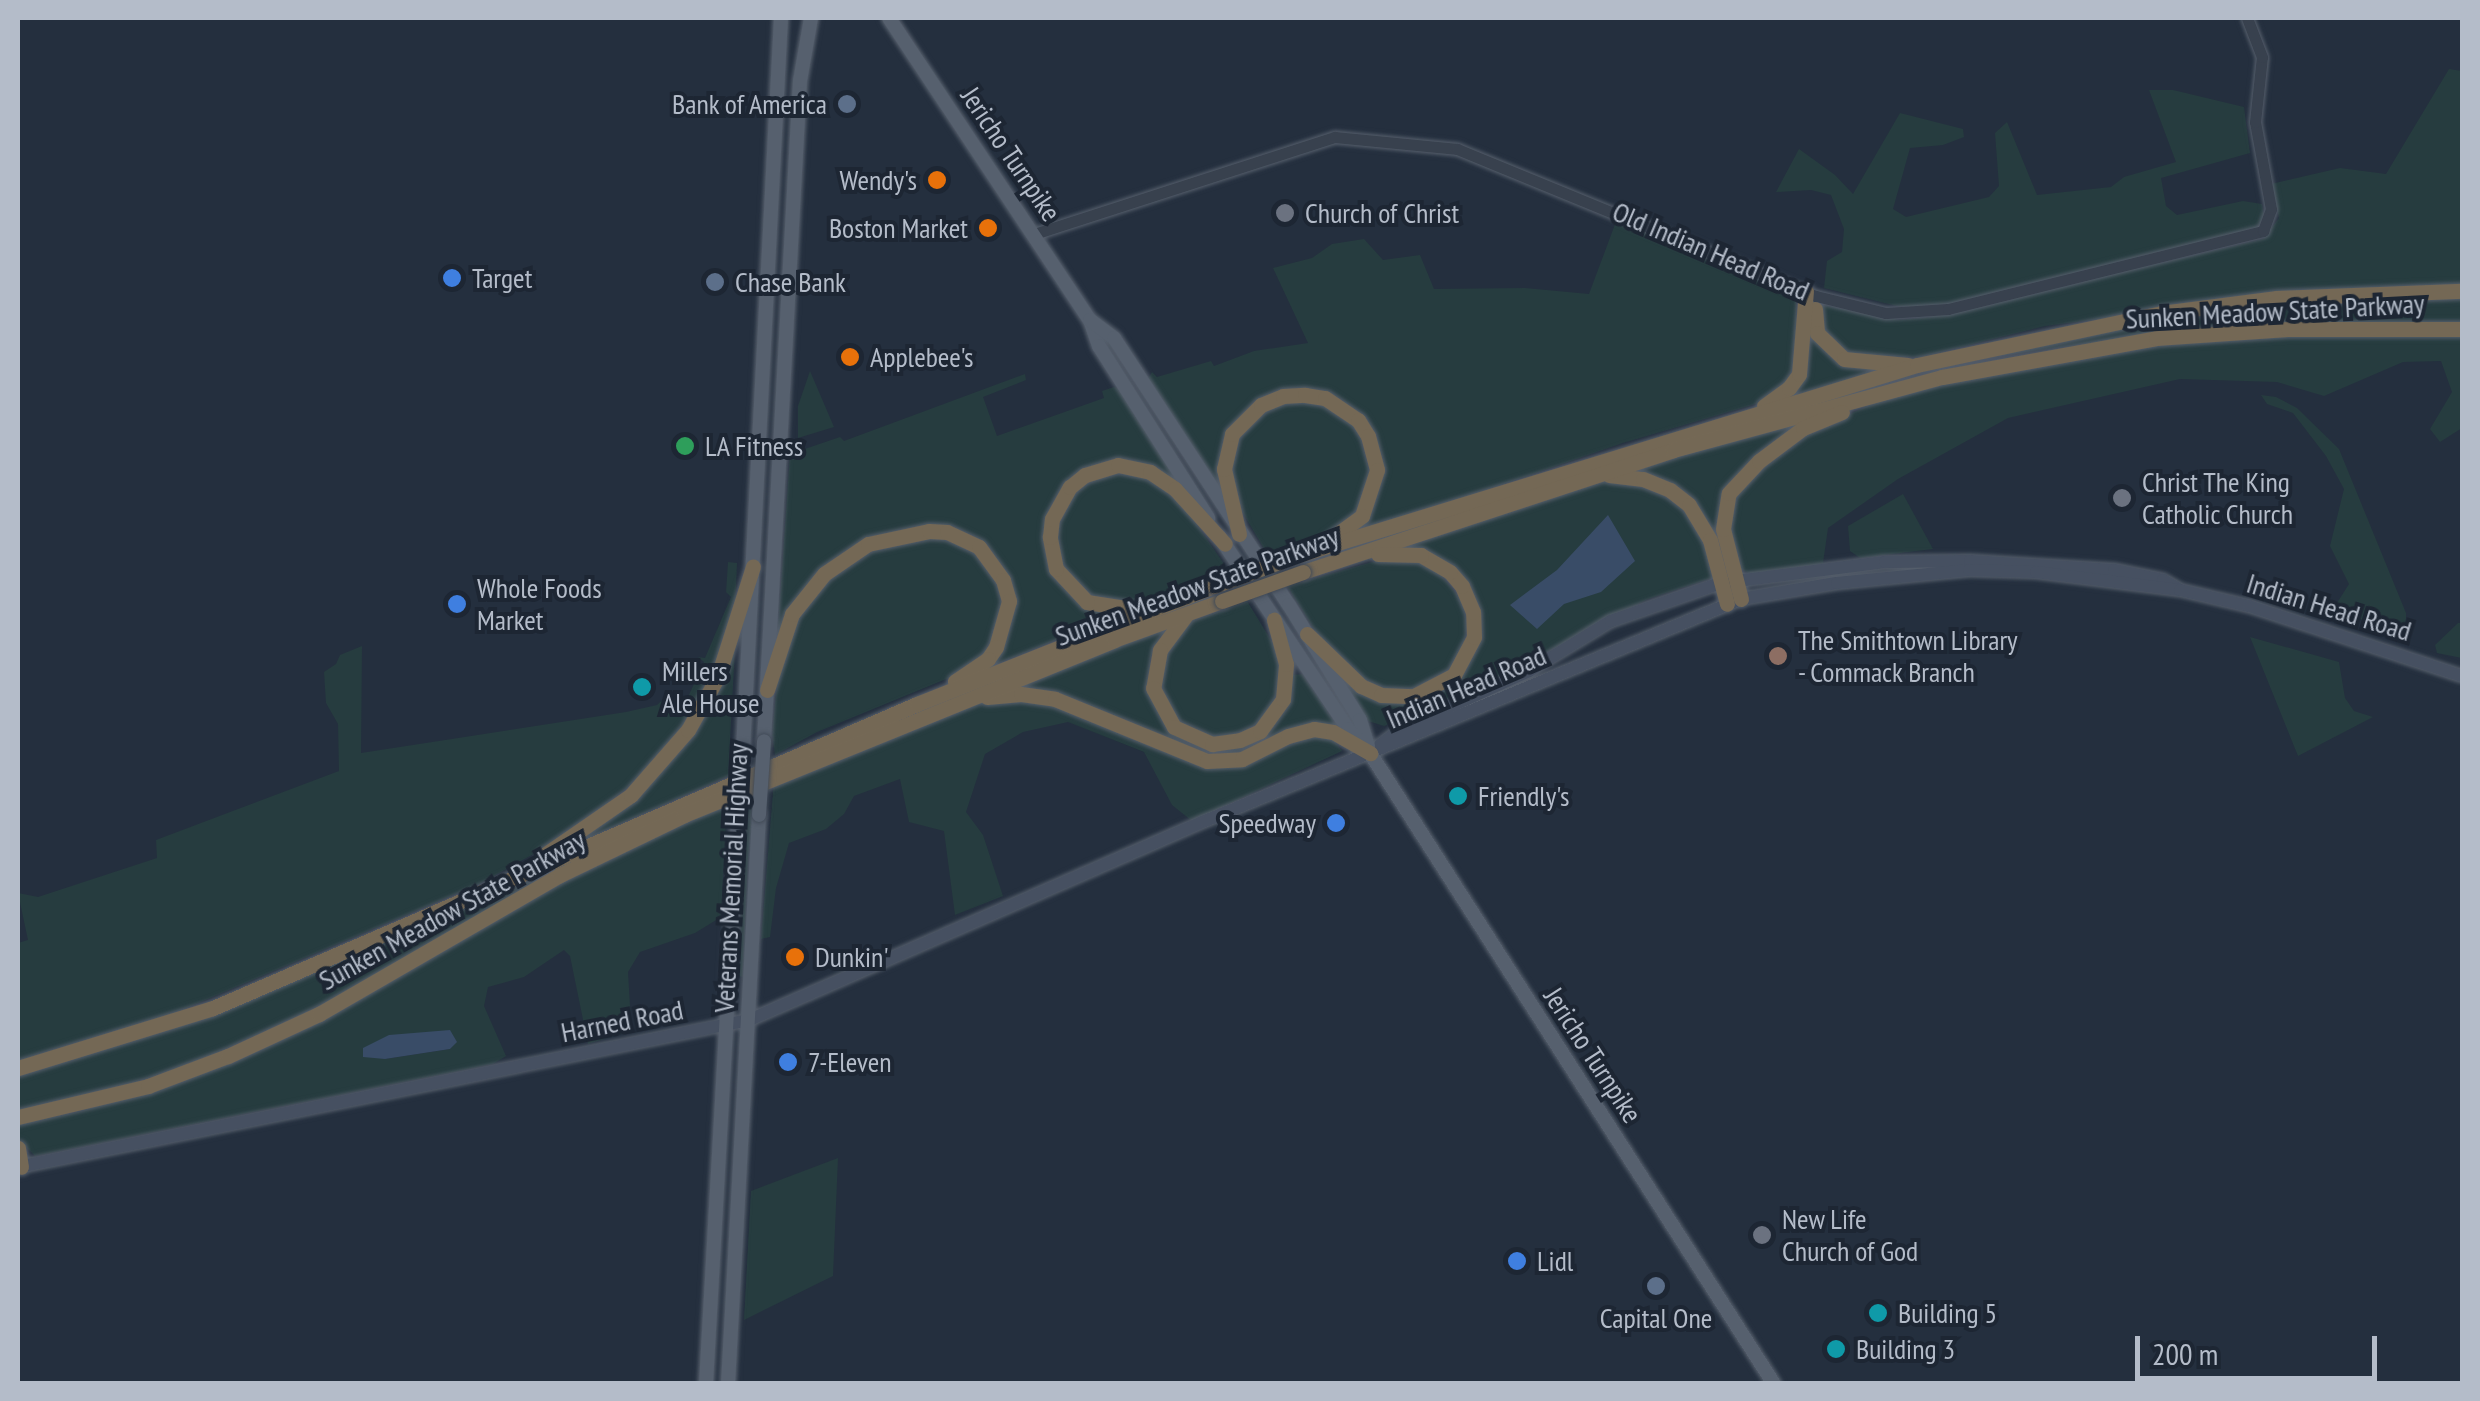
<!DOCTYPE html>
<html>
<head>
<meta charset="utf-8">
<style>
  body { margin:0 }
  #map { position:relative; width:2480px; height:1401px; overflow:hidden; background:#242f3e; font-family:"PT Sans Narrow",sans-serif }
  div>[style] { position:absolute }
  .green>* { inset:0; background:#263c3f }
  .water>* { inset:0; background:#394c67 }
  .roads { filter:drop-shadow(0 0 2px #565f6c) drop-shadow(0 0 2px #565f6c) }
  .tertiary>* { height:11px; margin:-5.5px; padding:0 5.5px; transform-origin:5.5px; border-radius:5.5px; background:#38414e }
  .secondary>* { height:12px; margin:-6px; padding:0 6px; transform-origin:6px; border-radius:6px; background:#465061 }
  .primary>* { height:14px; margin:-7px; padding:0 7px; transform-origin:7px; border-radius:7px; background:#56606e }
  .motorway>* { height:15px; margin:-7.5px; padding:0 7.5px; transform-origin:7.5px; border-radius:7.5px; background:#746855 }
  .bridges { filter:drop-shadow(0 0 2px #414a57) drop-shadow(0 0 2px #414a57) }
  .primary-bridge>* { height:14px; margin:-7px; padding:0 7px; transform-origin:7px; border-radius:7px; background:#56606e }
  .motorway-bridge>* { height:15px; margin:-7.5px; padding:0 7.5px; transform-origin:7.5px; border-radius:7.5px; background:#746855 }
  .dots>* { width:28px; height:28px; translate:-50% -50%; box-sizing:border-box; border:5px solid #1d2633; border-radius:50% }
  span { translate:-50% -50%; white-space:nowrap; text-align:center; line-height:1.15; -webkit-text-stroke:8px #1d2633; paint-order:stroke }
  .poi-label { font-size:28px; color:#b4bcc9 }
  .right { translate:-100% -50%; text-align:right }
  .left { translate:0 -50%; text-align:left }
  .street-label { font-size:28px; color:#b4bcc9 }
  .frame { position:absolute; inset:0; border:20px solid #b4bcc9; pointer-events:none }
  .scale { position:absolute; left:2135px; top:1336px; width:242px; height:45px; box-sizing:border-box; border:5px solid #b4bcc9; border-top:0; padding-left:12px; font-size:30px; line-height:35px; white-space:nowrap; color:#b4bcc9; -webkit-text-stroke:8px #1d2633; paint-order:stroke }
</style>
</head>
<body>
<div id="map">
  <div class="green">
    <i style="clip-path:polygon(2449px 69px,2462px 71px,2462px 285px,2324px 290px,2045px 326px,1921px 357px,1854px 356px,1837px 349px,1823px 336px,1818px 309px,1822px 305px,1899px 320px,1930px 317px,2263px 239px,2279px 218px,2271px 184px,2340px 168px,2386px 174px)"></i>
    <i style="clip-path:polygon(2149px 90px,2173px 90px,2244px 107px,2250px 153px,2161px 178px,2166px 206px,2177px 215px,2243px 201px,2262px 204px,2264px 216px,2256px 230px,1979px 298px,1928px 308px,1897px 306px,1824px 288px,1827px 261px,1842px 252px,1844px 229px,1831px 195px,1811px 190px,1776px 192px,1799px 149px,1835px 175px,1853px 194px,1900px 113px,1963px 129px,1964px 137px,1943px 145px,1910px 148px,1893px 209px,1906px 217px,1989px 197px,1999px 186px,1995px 133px,2007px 122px,2037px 195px,2111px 187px,2124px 177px,2176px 162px)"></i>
    <i style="clip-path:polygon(1617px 219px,1796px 293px,1797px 366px,1786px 386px,1759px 403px,1623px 443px,1332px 543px,1366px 516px,1377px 497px,1381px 471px,1367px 424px,1288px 391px,1235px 425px,1222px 493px,1147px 381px,1152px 372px,1157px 377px,1211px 361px,1214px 366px,1254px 351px,1308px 343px,1273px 268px,1312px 258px,1332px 244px,1364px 239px,1383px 260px,1420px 255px,1434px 289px,1525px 288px,1589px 294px)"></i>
    <i style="clip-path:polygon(2462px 296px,2462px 323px,2284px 322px,2186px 330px,1969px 360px,2123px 325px,2281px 303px)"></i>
    <i style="clip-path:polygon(1809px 300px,1818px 342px,1890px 367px,1781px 400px,1788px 395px)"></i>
    <i style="clip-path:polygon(2462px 332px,2462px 428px,2440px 442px,2430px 429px,2452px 392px,2441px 361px,2403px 362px,2324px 396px,2277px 382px,2180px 379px,2008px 418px,1898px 479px,1828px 528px,1823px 563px,1816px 565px,1755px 575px,1742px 570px,1735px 556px,1728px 522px,1738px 485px,1800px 436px,1879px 401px,2029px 363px,2109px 349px,2294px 333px)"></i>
    <i style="clip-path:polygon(810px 371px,834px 427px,798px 438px,798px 406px)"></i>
    <i style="clip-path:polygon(1025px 374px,1026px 380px,983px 397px,997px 436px,1104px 398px,1102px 391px,1114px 387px,1120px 389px,1182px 488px,1113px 462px,1049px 512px,1060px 583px,1123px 613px,970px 675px,983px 667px,1012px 596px,956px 530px,854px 546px,777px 639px,790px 454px,840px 437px,844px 441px)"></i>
    <i style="clip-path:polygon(2261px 395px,2276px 397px,2297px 408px,2339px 449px,2406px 613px,2406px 631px,2398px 636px,2358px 618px,2330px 614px,2349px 584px,2330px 546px,2344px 489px,2326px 456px,2293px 413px,2267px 404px)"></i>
    <i style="clip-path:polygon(1284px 400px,1315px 400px,1358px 427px,1372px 482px,1359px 513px,1337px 532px,1269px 557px,1233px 496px,1231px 454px,1241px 429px,1259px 412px)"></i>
    <i style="clip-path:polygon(1838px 408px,1723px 495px,1730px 575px,1726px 576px,1700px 511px,1638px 473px,1636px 467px)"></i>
    <i style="clip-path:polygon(1126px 470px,1145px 473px,1183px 505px,1229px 571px,1134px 605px,1090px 599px,1069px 581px,1054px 548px,1060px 513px,1076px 487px,1099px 473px)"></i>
    <i style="clip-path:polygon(1631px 480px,1659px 488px,1696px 520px,1715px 577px,1648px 599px,1505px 674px,1384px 726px,1368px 721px,1337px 672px,1417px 700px,1475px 644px,1455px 570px,1387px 548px,1606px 481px)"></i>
    <i style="clip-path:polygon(1903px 494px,1933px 549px,1860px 558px,1850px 551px,1848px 526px)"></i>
    <i style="clip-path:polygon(927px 536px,955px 539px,992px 566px,1005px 608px,985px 656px,961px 673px,817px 732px,775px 755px,772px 734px,779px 664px,807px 598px,861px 552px)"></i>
    <i style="clip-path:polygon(1390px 557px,1415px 558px,1434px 567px,1463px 602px,1467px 625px,1462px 655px,1443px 677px,1419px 690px,1391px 693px,1362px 682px,1319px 637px,1287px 586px)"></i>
    <i style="clip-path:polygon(728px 562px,737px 563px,735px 610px,705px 696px,653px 768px,561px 839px,479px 884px,144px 1026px,18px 1062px,18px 943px,28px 940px,18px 893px,38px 897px,157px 858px,156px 840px,339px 771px,338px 724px,326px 703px,324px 672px,336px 664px,340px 655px,362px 646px,361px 753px,626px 712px,657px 705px,670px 693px,688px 697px,704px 662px,698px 657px,705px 658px,731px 597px,726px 592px)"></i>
    <i style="clip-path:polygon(1247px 601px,1274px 645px,1282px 665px,1282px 686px,1259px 725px,1243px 733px,1216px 738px,1191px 732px,1174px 717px,1158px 681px,1160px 657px,1184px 624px)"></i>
    <i style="clip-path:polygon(1179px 619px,1161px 636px,1150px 659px,1150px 692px,1185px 739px,1253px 739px,1291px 675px,1303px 674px,1341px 732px,1322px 725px,1258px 750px,1213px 759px,1071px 701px,1001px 690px)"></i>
    <i style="clip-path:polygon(2458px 623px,2462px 623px,2462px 658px,2437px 653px,2435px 645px)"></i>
    <i style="clip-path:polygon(2250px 637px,2339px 662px,2345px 698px,2354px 711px,2373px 717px,2298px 756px)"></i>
    <i style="clip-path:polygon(735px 649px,728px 776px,557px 852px,656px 777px)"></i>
    <i style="clip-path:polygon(1046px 700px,1234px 767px,1316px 734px,1332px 738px,1342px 751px,1192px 821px,1172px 805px,1144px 752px,1068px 722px,1023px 732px,985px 754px,966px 812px,983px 835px,1003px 896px,955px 915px,944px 831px,909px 822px,900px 779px,854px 796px,844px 814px,826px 829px,789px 843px,776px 888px,770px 937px,761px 939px,774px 780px,985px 701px)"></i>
    <i style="clip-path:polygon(755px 790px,748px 860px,743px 977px,739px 976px,744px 795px)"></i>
    <i style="clip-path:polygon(evenodd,727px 802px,721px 917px,695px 933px,640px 952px,628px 972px,631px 1022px,624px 1033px,588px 1044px,570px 956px,564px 950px,524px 977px,488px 987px,484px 1006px,506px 1056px,493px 1064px,35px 1156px,18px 1139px,18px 1124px,78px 1112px,212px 1069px,277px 1042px,602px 859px,727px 802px,449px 1030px,456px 1042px,450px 1049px,385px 1059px,449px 1030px)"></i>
    <i style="clip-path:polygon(622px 835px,325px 1005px,201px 1060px,126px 1086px,18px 1111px,18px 1072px,164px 1031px)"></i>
    <i style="clip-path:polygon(838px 1158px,833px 1276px,744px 1320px,751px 1191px)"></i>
  </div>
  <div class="water">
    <i style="clip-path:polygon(1608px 515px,1635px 561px,1601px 592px,1564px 604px,1537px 629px,1510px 605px,1557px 570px)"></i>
    <i style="clip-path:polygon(450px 1030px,457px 1042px,450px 1049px,385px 1059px,363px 1057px,363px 1048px,389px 1035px)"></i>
  </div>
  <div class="roads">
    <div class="tertiary">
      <i style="left:1034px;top:234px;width:316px;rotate:-17.9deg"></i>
      <i style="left:1335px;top:137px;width:123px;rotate:5.6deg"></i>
      <i style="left:1457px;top:149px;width:388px;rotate:22.3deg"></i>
      <i style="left:1816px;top:296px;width:72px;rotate:13.7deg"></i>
      <i style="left:1886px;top:313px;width:62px;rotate:-3.7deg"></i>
      <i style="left:1948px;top:309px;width:325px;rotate:-13.9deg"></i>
      <i style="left:2263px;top:231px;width:23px;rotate:-70deg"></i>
      <i style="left:2271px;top:209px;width:88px;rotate:-100.4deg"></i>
      <i style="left:2255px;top:122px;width:65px;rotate:-83.9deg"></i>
      <i style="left:2262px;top:57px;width:42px;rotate:-111deg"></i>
    </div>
    <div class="secondary">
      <i style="left:1380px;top:745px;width:26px;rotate:-37deg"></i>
      <i style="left:1401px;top:729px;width:141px;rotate:-24.4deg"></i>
      <i style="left:1529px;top:671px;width:96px;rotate:-31.4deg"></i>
      <i style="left:1611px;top:621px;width:116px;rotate:-19.1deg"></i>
      <i style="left:1721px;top:583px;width:165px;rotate:-7.3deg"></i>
      <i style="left:1885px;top:562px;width:85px;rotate:-0.7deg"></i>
      <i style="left:1970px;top:561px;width:144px;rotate:3.6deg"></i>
      <i style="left:2114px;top:570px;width:50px;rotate:11.5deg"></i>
      <i style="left:2163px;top:580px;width:16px;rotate:30deg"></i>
      <i style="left:18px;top:1167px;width:746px;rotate:-11.37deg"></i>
      <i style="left:749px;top:1020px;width:498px;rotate:-23.6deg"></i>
      <i style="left:1205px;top:821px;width:580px;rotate:-22.5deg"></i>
      <i style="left:1741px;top:599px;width:97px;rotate:-9.5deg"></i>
      <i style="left:1837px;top:583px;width:133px;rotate:-5.6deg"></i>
      <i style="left:1969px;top:570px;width:67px;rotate:1.7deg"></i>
      <i style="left:2036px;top:572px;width:145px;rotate:7.1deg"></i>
      <i style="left:2180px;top:590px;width:71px;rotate:13.1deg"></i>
      <i style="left:2249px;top:606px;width:224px;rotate:18.2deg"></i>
    </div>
    <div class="primary">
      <i style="left:889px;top:18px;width:363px;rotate:56.4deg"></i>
      <i style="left:1090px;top:320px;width:28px;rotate:71deg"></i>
      <i style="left:1099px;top:346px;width:204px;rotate:57.6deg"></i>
      <i style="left:1090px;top:320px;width:30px;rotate:37deg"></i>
      <i style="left:1114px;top:338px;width:319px;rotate:56.8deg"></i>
      <i style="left:1289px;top:605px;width:135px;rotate:58.3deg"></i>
      <i style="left:1360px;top:720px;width:28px;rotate:73deg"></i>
      <i style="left:1219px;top:536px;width:232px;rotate:56.2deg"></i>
      <i style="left:1348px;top:729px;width:33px;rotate:47deg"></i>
      <i style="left:1370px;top:753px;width:749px;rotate:57.37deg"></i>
      <i style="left:764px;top:741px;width:661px;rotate:-86.88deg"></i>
      <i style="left:800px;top:81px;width:64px;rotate:-80.1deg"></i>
      <i style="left:743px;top:750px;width:733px;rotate:-87.03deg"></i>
      <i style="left:706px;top:1384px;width:568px;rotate:-86.77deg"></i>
      <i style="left:728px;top:1384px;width:570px;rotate:-86.88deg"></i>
    </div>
    <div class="motorway">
      <i style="left:1815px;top:309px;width:24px;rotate:85deg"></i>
      <i style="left:1817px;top:333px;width:37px;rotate:44deg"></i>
      <i style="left:1844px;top:359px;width:64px;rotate:5.4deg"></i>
      <i style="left:1764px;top:406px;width:31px;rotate:-36deg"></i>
      <i style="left:1789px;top:388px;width:17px;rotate:-54deg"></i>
      <i style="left:1799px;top:374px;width:83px;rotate:-85.2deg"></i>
      <i style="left:1609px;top:475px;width:34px;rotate:7deg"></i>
      <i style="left:1643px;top:479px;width:29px;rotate:22deg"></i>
      <i style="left:1670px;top:490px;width:24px;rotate:38deg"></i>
      <i style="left:1689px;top:505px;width:41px;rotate:59deg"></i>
      <i style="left:1710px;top:540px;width:66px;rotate:75.1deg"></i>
      <i style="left:1239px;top:534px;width:67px;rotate:-103deg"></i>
      <i style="left:1224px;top:469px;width:36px;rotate:-77deg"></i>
      <i style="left:1232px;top:434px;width:41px;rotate:-45deg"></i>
      <i style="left:1261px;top:405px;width:24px;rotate:-22deg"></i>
      <i style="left:1283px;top:396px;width:22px;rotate:-3deg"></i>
      <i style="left:1305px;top:395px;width:20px;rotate:9deg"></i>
      <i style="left:1325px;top:398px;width:40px;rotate:34deg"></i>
      <i style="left:1358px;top:420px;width:19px;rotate:58deg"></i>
      <i style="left:1368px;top:436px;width:35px;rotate:75deg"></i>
      <i style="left:1377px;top:470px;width:48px;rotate:108.1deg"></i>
      <i style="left:1362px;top:516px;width:42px;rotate:143.7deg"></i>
      <i style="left:1295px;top:556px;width:651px;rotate:-17.07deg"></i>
      <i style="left:1917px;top:365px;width:249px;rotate:-12deg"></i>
      <i style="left:2161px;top:313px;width:117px;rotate:-7.4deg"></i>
      <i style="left:2277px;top:298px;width:185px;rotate:-2.2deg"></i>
      <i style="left:1303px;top:572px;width:390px;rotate:-18.2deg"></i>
      <i style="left:1673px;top:450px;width:279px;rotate:-15.2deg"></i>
      <i style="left:1942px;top:377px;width:218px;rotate:-10.3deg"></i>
      <i style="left:2156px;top:338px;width:132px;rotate:-3.9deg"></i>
      <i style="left:2288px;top:329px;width:174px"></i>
      <i style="left:1741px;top:599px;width:72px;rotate:-104.4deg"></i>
      <i style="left:1723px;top:529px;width:36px;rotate:-81deg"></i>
      <i style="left:1729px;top:493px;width:44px;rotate:-46.8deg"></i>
      <i style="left:1759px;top:461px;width:55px;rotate:-36.9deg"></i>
      <i style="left:1803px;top:428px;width:42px;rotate:-22.3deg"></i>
      <i style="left:1145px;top:611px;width:59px;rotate:-171.2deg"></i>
      <i style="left:1087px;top:602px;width:45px;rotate:-133.2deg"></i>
      <i style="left:1056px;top:569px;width:33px;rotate:-101deg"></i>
      <i style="left:1050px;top:537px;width:18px;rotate:-84deg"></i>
      <i style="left:1052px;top:519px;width:37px;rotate:-61deg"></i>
      <i style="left:1070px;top:487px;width:19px;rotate:-39deg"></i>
      <i style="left:1085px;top:475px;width:34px;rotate:-17deg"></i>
      <i style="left:1118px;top:465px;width:33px;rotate:12deg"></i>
      <i style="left:1150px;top:472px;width:30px;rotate:34deg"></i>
      <i style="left:1175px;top:489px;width:74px;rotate:47.7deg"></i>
      <i style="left:1186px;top:615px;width:44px;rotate:126.6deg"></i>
      <i style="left:1160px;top:650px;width:39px;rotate:100deg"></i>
      <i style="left:1153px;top:688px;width:44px;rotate:61.7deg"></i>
      <i style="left:1174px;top:727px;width:42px;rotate:24.1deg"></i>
      <i style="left:1212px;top:744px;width:28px;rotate:-8deg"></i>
      <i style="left:1240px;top:740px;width:22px;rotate:-24deg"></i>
      <i style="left:1260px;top:731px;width:39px;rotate:-54deg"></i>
      <i style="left:1283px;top:699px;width:35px;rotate:-85deg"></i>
      <i style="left:1286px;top:664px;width:46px;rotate:-105.3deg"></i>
      <i style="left:1307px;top:634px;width:75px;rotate:43.9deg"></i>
      <i style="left:1361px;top:686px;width:22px;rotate:24deg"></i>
      <i style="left:1381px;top:695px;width:33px;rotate:2deg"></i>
      <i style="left:1414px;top:696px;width:45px;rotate:-27.7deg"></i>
      <i style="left:1454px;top:675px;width:43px;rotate:-62.2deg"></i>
      <i style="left:1474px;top:637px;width:25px;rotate:-92deg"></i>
      <i style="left:1473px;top:612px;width:28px;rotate:-113deg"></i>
      <i style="left:1462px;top:586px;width:18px;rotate:-131deg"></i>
      <i style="left:1450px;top:572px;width:34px;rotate:-150deg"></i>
      <i style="left:1421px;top:555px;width:43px;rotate:-178.7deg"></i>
      <i style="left:767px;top:690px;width:80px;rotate:-71.8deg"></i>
      <i style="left:792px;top:614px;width:51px;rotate:-51.3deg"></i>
      <i style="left:824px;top:574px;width:53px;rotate:-34.3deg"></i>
      <i style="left:868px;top:544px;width:62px;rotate:-12deg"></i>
      <i style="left:929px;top:531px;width:18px;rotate:3deg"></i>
      <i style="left:947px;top:532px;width:35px;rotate:25deg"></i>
      <i style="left:979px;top:547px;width:41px;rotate:54deg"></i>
      <i style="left:1003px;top:580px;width:22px;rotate:74deg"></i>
      <i style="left:1009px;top:601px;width:48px;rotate:105.8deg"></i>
      <i style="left:996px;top:647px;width:14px;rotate:124deg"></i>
      <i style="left:988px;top:659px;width:40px;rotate:146deg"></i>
      <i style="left:987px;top:697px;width:34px;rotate:-5deg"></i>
      <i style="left:1021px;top:694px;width:34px;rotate:8deg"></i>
      <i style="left:1055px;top:699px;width:164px;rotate:22.2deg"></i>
      <i style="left:1207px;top:761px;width:35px;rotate:-3deg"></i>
      <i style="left:1242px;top:759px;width:51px;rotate:-26.6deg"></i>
      <i style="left:1288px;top:736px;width:27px;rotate:-15deg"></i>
      <i style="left:1314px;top:729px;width:19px;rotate:9deg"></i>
      <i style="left:1333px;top:732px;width:43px;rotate:29.6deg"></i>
      <i style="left:543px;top:856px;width:107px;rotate:-34.7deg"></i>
      <i style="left:631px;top:795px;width:86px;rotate:-48.8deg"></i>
      <i style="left:688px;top:730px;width:62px;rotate:-60.9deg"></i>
      <i style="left:718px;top:676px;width:115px;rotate:-72.3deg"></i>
      <i style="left:18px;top:1068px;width:204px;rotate:-17.1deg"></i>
      <i style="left:213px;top:1008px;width:767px;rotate:-23.36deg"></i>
      <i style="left:917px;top:704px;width:320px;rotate:-21.7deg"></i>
      <i style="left:18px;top:1117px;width:134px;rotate:-13.4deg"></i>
      <i style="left:148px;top:1086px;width:85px;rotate:-20.6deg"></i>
      <i style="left:228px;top:1056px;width:100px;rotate:-24.8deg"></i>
      <i style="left:319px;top:1014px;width:278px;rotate:-30deg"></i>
      <i style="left:560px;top:875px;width:138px;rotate:-25.8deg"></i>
      <i style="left:684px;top:815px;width:464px;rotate:-22.1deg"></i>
      <i style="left:1114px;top:640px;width:115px;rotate:-19.9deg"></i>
      <i style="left:18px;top:1148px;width:19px;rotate:81deg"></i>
    </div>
  </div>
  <div class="bridges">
    <div class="primary-bridge">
      <i style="left:759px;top:815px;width:74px;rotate:-86.1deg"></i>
      <i style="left:738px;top:817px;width:67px;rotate:-85.7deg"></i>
    </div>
    <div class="motorway-bridge">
      <i style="left:1214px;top:586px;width:86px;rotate:-20.3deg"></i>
      <i style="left:1222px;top:601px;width:86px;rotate:-19.7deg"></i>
    </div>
  </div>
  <div class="dots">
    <i style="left:847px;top:104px;background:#5c6f8a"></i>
    <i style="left:937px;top:180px;background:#e8710a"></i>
    <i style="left:1285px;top:213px;background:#6b7280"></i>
    <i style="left:988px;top:228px;background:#e8710a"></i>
    <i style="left:452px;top:278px;background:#3f7fe0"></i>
    <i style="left:715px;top:282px;background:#5c6f8a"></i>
    <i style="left:850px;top:357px;background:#e8710a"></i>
    <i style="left:685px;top:446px;background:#2e9e5b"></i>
    <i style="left:2122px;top:498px;background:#6b7280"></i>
    <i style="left:457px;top:604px;background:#3f7fe0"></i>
    <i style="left:1778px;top:656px;background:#8d6e63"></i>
    <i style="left:642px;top:687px;background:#0f9aa8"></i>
    <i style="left:1458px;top:796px;background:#0f9aa8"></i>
    <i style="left:1336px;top:823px;background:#3f7fe0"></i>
    <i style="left:795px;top:957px;background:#e8710a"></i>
    <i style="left:788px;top:1062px;background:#3f7fe0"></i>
    <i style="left:1762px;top:1235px;background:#6b7280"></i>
    <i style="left:1517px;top:1261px;background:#3f7fe0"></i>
    <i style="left:1656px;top:1286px;background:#5c6f8a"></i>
    <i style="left:1878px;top:1313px;background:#0f9aa8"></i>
    <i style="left:1836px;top:1349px;background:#0f9aa8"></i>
  </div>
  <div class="poi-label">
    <span class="right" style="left:827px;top:104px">Bank of America</span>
    <span class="right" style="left:917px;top:180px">Wendy's</span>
    <span class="left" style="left:1305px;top:213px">Church of Christ</span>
    <span class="right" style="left:968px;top:228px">Boston Market</span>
    <span class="left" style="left:472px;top:278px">Target</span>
    <span class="left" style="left:735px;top:282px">Chase Bank</span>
    <span class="left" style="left:870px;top:357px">Applebee's</span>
    <span class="left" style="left:705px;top:446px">LA Fitness</span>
    <span class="left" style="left:2142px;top:498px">Christ The King<br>Catholic Church</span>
    <span class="left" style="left:477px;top:604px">Whole Foods<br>Market</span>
    <span class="left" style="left:1798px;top:656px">The Smithtown Library<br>- Commack Branch</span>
    <span class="left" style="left:662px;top:687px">Millers<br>Ale House</span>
    <span class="left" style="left:1478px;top:796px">Friendly's</span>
    <span class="right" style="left:1316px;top:823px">Speedway</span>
    <span class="left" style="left:815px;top:957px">Dunkin'</span>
    <span class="left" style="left:808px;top:1062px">7-Eleven</span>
    <span class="left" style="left:1782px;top:1235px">New Life<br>Church of God</span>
    <span class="left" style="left:1537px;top:1261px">Lidl</span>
    <span class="left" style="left:1898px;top:1313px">Building 5</span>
    <span style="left:1656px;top:1318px">Capital One</span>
    <span class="left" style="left:1856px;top:1349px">Building 3</span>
  </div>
  <div class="street-label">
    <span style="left:1011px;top:154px;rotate:56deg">Jericho Turnpike</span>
    <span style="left:1711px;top:251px;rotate:23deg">Old Indian Head Road</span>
    <span style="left:2275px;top:311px;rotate:-3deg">Sunken Meadow State Parkway</span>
    <span style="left:1197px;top:586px;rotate:-20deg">Sunken Meadow State Parkway</span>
    <span style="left:2329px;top:607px;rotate:17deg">Indian Head Road</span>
    <span style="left:1466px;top:687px;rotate:-23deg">Indian Head Road</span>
    <span style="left:731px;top:878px;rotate:-87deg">Veterans Memorial Highway</span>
    <span style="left:452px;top:910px;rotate:-29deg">Sunken Meadow State Parkway</span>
    <span style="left:622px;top:1021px;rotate:-11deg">Harned Road</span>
    <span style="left:1593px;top:1055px;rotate:57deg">Jericho Turnpike</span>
  </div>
  <div class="frame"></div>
  <div class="scale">200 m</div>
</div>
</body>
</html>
